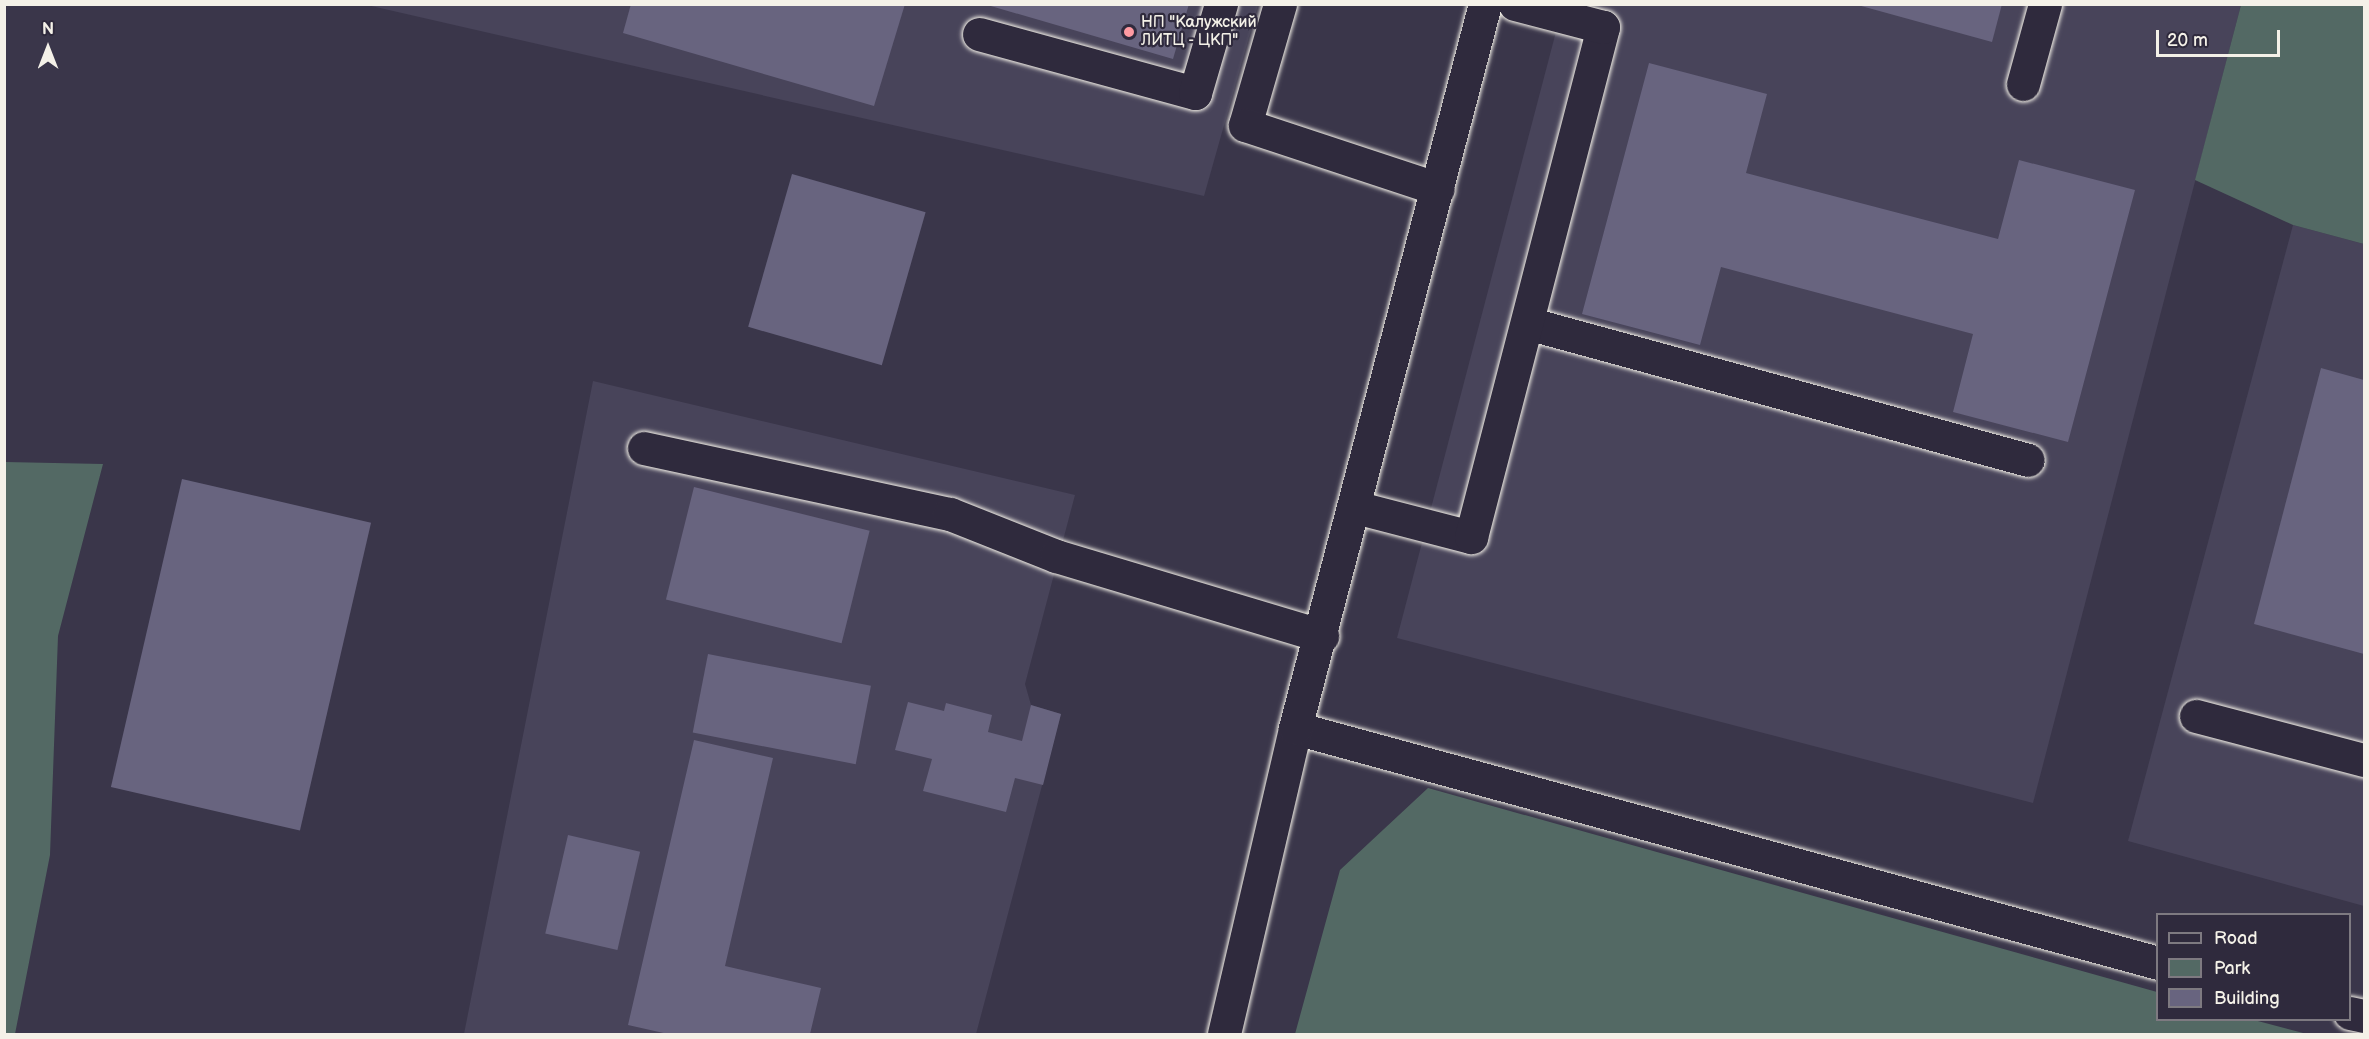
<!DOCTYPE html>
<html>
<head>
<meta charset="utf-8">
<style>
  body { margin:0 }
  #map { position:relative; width:2369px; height:1039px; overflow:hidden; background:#3a364a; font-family:"Balsamiq Sans",sans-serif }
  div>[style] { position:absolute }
  .built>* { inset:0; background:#48445a }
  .green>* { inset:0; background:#536964 }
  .building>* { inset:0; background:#68647f; transform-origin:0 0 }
  .roads { filter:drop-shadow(0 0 2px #f4f1e8) drop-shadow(0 0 2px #f4f1e8) }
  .minor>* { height:33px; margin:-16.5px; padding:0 16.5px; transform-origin:16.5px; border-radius:16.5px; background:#2f2a3d }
  .dots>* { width:16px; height:16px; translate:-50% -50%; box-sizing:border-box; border:3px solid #2f2a3d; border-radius:50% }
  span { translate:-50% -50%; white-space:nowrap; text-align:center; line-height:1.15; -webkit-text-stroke:4.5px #2f2a3d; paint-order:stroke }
  .poi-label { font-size:16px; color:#f4f1e8 }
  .left { translate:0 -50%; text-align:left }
  .frame { position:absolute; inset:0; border:6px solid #f4f1e8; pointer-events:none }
  .legend { position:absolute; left:2156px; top:913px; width:195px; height:108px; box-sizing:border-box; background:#2f2a3d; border:2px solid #7e7a81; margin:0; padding:8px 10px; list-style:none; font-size:18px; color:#f4f1e8 }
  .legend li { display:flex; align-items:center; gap:12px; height:30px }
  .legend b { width:30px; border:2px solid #7e7a81 }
  .north { position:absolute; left:18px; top:18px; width:60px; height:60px; -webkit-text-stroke:4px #2f2a3d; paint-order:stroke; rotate:0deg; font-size:16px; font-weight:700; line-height:24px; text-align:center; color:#f4f1e8 }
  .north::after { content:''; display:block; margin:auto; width:21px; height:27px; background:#f4f1e8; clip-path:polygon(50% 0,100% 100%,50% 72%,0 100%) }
  .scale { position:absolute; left:2156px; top:30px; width:124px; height:27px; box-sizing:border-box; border:3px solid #f4f1e8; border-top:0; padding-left:8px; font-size:18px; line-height:21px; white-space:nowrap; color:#f4f1e8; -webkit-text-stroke:4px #2f2a3d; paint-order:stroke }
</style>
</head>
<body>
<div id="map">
  <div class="built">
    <i style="clip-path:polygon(367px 5px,1258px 5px,1204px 196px)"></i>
    <i style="clip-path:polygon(1563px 5px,2241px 5px,2033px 803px,1397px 638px)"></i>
    <i style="clip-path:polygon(2293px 225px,2364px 244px,2364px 906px,2128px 841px)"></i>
    <i style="clip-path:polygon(593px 381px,1075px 495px,1025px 684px,1031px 705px,1061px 714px,976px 1034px,464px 1034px)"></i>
  </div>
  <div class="green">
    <i style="clip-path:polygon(2241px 5px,2364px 5px,2364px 244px,2293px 225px,2195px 180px)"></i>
    <i style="clip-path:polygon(5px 462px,103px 464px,58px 636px,50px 855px,15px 1034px,4px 1034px)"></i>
    <i style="clip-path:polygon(1428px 788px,2157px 992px,2158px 1020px,2254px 1020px,2307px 1034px,1295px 1034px,1340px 870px)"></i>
  </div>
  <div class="building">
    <i style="clip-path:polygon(631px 4px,905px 4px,874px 106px,623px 33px)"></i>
    <i style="clip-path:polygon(984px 4px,1189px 4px,1173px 59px)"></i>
    <i style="clip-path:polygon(1854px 4px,2002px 4px,1992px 42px)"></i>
    <i style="clip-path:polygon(1649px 63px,1767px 94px,1746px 173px,1998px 239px,2019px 160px,2135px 190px,2068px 442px,1953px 412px,1973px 334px,1721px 267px,1700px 345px,1582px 314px)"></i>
    <i style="left:792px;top:174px;width:139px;height:159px;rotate:16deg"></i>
    <i style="clip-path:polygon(2321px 368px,2364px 380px,2364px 654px,2254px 624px)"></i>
    <i style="left:182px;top:479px;width:194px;height:316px;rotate:13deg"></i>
    <i style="left:694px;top:487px;width:181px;height:116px;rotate:14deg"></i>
    <i style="left:708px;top:654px;width:166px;height:80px;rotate:11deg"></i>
    <i style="clip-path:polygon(908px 702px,944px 711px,946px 703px,992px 715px,988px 732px,1022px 741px,1031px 705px,1061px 714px,1043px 785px,1015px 778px,1006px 812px,923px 791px,932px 759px,895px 750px)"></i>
    <i style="clip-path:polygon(694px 740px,773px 758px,725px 966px,821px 988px,810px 1034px,668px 1034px,628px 1025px)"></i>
    <i style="left:568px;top:835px;width:74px;height:101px;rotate:13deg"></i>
  </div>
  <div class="roads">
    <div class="minor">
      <i style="left:1280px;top:4px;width:126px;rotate:106.1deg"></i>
      <i style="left:1245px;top:125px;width:203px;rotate:18.3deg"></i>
      <i style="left:979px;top:34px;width:224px;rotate:15.3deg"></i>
      <i style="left:1195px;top:93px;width:93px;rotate:-73.7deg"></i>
      <i style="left:2023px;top:84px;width:83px;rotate:-74.6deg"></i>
      <i style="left:1527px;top:323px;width:519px;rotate:15.29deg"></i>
      <i style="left:644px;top:448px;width:313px;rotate:12.2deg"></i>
      <i style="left:950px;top:514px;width:114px;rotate:21.6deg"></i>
      <i style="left:1056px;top:556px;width:278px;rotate:16.7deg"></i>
      <i style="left:1355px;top:507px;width:120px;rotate:14.5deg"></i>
      <i style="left:1471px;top:537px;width:527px;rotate:-75.49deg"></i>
      <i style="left:1603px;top:27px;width:91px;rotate:-165.4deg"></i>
      <i style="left:2196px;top:716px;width:174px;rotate:14.7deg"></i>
      <i style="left:1295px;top:728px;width:894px;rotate:15.23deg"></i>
      <i style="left:2350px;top:1013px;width:14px;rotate:12deg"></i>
      <i style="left:1224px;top:1034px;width:314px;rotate:-76.9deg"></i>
      <i style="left:1295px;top:728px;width:749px;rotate:-75.3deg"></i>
    </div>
  </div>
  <div class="dots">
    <i style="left:1129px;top:32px;background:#ff9aa2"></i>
  </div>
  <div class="poi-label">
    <span class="left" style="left:1141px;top:32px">НП "Калужский<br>ЛИТЦ - ЦКП"</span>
  </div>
  <div class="frame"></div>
  <ul class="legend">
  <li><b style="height:8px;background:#2f2a3d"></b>Road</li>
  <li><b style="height:16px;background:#536964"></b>Park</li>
  <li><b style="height:16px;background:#68647f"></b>Building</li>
  </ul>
  <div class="north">N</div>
  <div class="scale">20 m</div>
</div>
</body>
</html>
